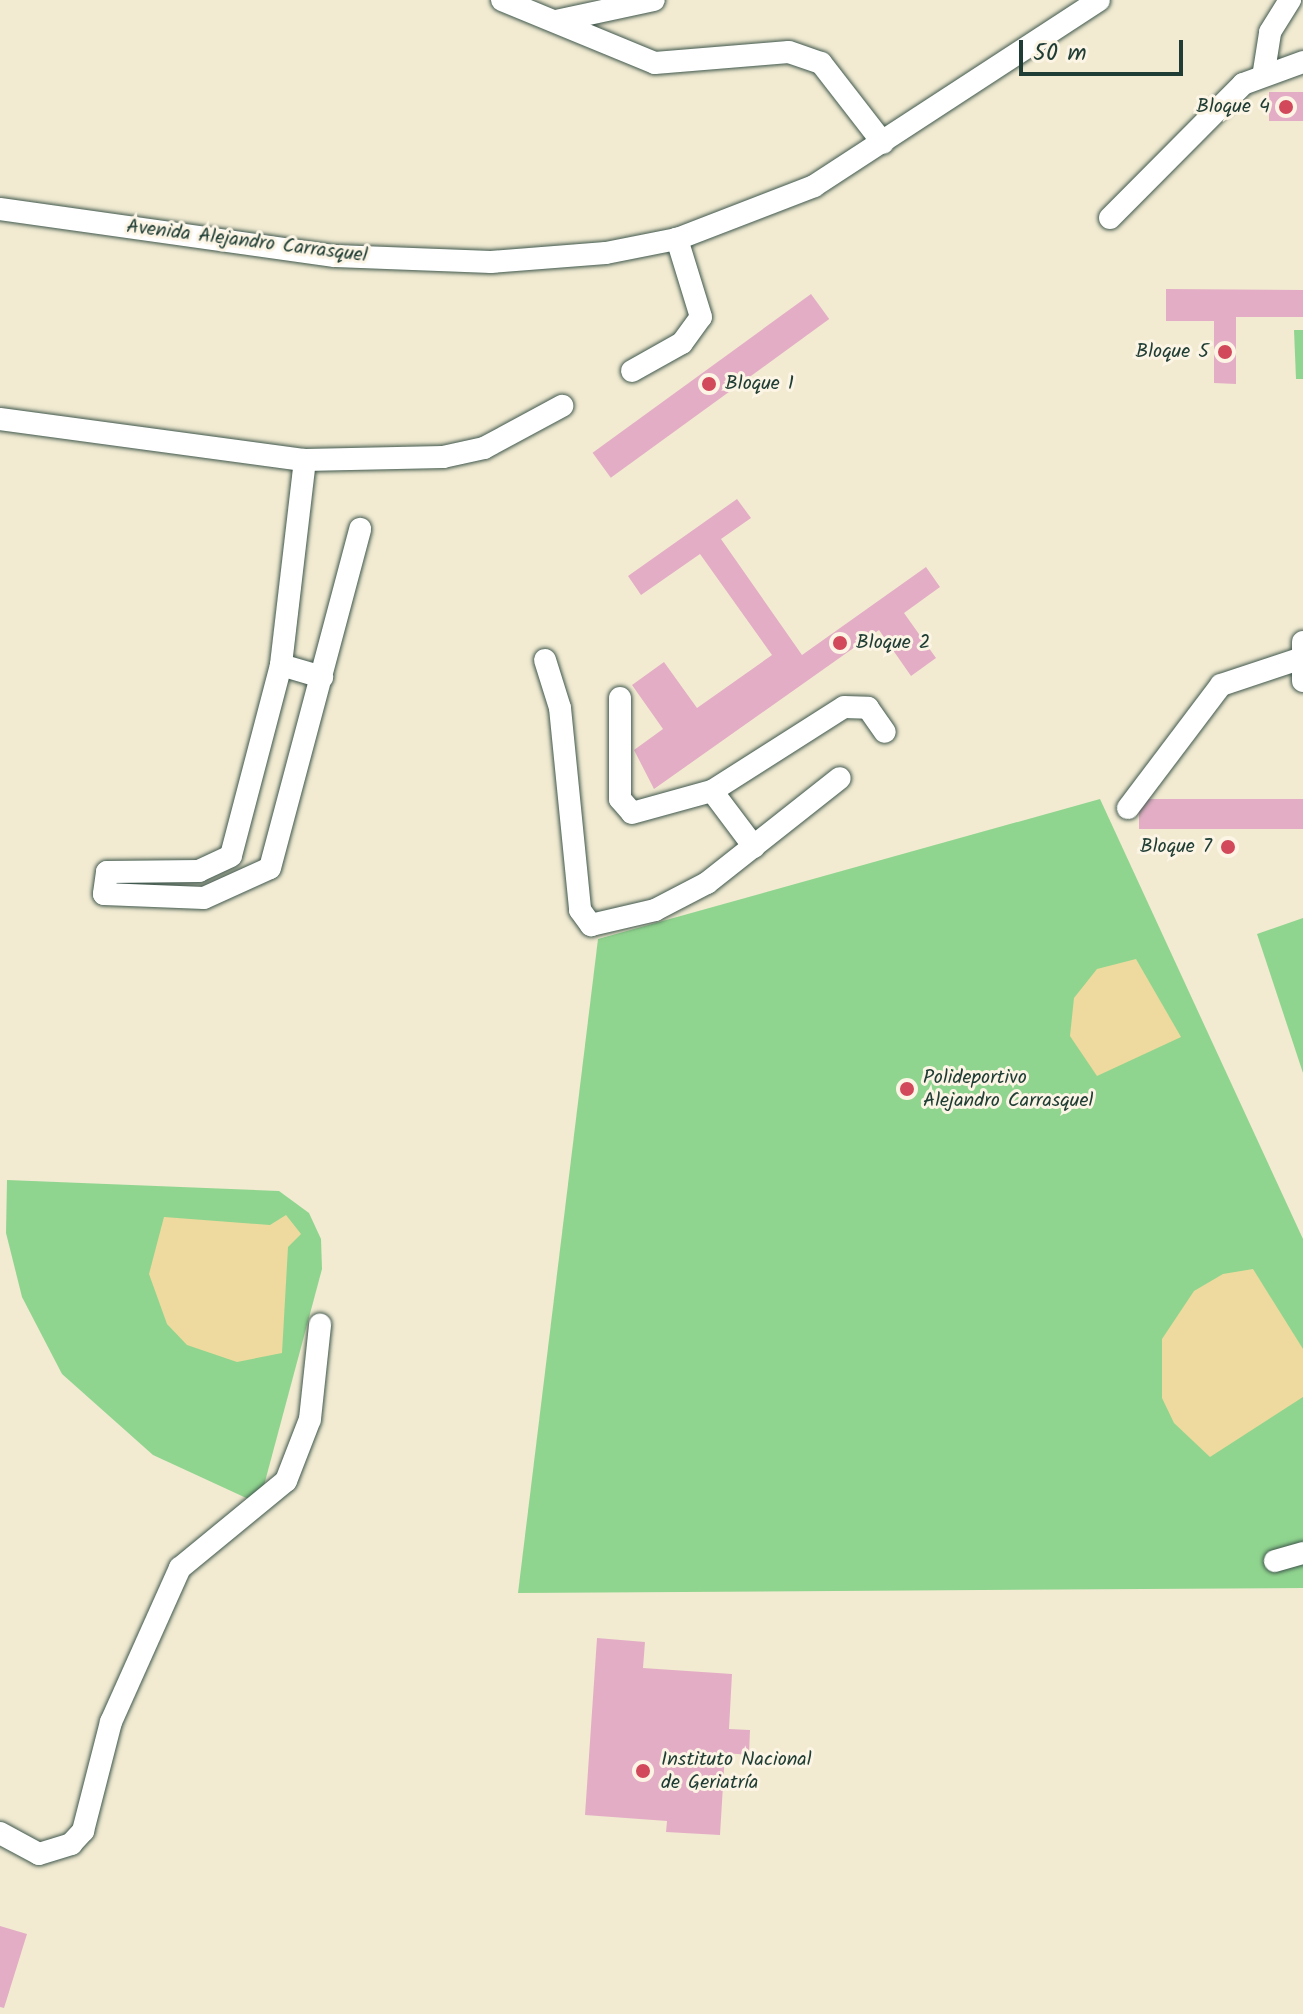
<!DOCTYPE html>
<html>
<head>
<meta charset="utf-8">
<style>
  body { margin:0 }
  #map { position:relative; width:1303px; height:2014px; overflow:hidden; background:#f2ebd2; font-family:Kalam,sans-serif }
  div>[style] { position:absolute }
  .green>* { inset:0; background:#90d58f }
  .sand>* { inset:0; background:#eeda9e }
  .building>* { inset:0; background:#e3aec5; transform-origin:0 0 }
  .roads { filter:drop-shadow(0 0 2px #3f574c) drop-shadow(0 0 2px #3f574c) }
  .minor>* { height:22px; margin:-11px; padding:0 11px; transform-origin:11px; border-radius:11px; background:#fff }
  .dots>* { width:22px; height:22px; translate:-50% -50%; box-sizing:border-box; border:4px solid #fcf5e5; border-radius:50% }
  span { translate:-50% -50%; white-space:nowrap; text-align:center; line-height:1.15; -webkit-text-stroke:6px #fcf5e5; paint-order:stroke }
  .poi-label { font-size:20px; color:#1f3d34 }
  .right { translate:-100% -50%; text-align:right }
  .left { translate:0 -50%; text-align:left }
  .street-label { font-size:20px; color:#1f3d34 }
  .scale { position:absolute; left:1019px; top:40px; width:164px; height:36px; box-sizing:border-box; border:4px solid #1f3d34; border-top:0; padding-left:10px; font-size:24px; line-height:28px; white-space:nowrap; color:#1f3d34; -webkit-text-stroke:6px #fcf5e5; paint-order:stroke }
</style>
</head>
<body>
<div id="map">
  <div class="green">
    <i style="clip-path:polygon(1294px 330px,1303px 330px,1303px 379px,1296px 379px)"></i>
    <i style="clip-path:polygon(1100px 799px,1303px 1239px,1303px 1588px,518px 1593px,598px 939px)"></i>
    <i style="clip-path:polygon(1303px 918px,1303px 1073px,1257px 934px)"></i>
    <i style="clip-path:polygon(7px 1180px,279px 1191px,309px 1213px,321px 1239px,322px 1269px,259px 1504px,153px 1455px,62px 1374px,22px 1297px,6px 1233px)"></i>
  </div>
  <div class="sand">
    <i style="clip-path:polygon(1136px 959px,1181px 1037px,1097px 1076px,1070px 1036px,1074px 998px,1097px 969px)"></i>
    <i style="clip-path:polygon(286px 1215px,301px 1234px,288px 1247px,282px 1353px,237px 1362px,187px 1345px,167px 1324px,149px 1274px,164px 1217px,270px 1225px)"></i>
    <i style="clip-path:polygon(1253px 1269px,1303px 1349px,1303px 1397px,1210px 1457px,1174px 1423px,1162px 1398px,1162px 1339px,1194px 1291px,1223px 1274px)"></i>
  </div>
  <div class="building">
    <i style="left:1303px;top:92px;width:29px;height:34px;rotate:90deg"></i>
    <i style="clip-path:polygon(1166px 289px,1303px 290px,1303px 317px,1236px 317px,1236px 384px,1214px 383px,1214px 321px,1166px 321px)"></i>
    <i style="left:811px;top:294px;width:31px;height:270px;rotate:54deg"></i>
    <i style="clip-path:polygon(737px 499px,751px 518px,721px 539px,802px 655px,926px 567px,940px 587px,904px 613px,936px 658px,911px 676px,879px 630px,654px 789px,634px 750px,663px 729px,632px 685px,664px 662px,697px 708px,772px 655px,700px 554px,641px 595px,628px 576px)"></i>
    <i style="left:1303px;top:799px;width:30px;height:164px;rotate:90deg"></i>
    <i style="clip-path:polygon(597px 1638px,645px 1642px,643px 1668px,732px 1674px,729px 1729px,750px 1730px,749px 1755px,725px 1753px,720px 1835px,666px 1832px,667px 1821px,585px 1815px)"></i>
    <i style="clip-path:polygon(0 1926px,27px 1934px,4px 2008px,0 2007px)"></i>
  </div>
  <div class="roads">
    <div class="minor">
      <i style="left:502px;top:0;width:165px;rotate:22.4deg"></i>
      <i style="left:655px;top:63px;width:134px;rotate:-4.7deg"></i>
      <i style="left:789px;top:52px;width:34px;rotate:19deg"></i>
      <i style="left:821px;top:63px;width:101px;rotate:52.2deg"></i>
      <i style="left:556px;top:21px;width:100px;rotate:-12.1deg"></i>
      <i style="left:1264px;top:71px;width:39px;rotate:-81deg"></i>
      <i style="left:1270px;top:32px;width:38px;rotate:-58deg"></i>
      <i style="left:0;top:209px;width:338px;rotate:8deg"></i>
      <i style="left:335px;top:256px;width:156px;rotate:2.2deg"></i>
      <i style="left:491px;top:262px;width:115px;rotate:-4.5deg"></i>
      <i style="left:606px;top:253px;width:72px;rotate:-11.2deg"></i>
      <i style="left:677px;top:239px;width:147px;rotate:-21.1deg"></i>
      <i style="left:814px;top:186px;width:340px;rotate:-33.1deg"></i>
      <i style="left:1110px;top:218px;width:189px;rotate:-45.2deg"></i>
      <i style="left:1243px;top:84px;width:64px;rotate:-20.1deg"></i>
      <i style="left:632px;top:371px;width:57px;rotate:-29.2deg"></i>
      <i style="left:682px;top:343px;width:32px;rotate:-54deg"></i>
      <i style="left:701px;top:317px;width:82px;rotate:-107.1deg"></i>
      <i style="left:0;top:419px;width:308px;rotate:7.7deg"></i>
      <i style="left:305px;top:460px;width:138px;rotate:-1.2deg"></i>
      <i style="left:443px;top:457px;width:42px;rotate:-12.4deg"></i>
      <i style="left:484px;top:448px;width:89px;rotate:-28.3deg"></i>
      <i style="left:305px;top:460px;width:206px;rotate:96.7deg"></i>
      <i style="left:281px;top:665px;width:197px;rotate:104.7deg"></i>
      <i style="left:231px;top:856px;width:35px;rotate:155deg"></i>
      <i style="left:199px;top:871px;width:92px;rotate:179.4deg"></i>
      <i style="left:107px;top:872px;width:22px;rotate:98deg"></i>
      <i style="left:104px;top:894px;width:100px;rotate:2.3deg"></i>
      <i style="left:204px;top:898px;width:72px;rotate:-24.4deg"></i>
      <i style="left:270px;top:868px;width:351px;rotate:-75.1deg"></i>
      <i style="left:1303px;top:642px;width:39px;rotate:90deg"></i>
      <i style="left:545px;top:660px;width:50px;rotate:72.6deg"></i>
      <i style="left:560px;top:708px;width:203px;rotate:84.3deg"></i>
      <i style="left:580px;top:910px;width:19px;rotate:54deg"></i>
      <i style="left:591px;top:925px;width:66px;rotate:-13.2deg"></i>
      <i style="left:655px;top:910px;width:59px;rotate:-27.4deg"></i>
      <i style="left:707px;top:883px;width:169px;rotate:-38.3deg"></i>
      <i style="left:281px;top:665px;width:43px;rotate:16.3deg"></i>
      <i style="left:620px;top:698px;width:101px;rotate:90deg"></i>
      <i style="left:620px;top:799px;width:18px;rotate:49deg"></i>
      <i style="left:632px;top:813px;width:83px;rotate:-15.4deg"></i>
      <i style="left:712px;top:791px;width:156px;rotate:-32.5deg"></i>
      <i style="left:844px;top:707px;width:24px;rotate:2deg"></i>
      <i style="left:868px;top:708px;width:29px;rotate:55deg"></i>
      <i style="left:712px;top:791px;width:70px;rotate:53.1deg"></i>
      <i style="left:1128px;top:808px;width:154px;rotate:-52.9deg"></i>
      <i style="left:1221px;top:685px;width:82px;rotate:-18.4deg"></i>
      <i style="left:1275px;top:1561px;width:29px;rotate:-16deg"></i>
      <i style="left:0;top:1833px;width:44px;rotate:28.3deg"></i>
      <i style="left:39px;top:1854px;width:34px;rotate:-17deg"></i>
      <i style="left:71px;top:1844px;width:18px;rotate:-47deg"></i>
      <i style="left:83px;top:1831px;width:113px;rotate:-75.6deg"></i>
      <i style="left:111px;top:1722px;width:169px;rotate:-65.9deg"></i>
      <i style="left:180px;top:1568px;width:137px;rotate:-39.4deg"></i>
      <i style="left:286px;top:1481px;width:66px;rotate:-68.8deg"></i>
      <i style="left:310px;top:1419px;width:95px;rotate:-83.9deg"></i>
    </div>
  </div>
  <div class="dots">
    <i style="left:1286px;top:107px;background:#d1495b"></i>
    <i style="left:1225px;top:352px;background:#d1495b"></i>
    <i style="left:709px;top:384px;background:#d1495b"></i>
    <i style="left:840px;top:643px;background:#d1495b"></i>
    <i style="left:1228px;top:847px;background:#d1495b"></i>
    <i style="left:907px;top:1089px;background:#d1495b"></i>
    <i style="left:643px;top:1771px;background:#d1495b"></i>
  </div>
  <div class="poi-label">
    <span class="right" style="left:1270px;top:107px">Bloque 4</span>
    <span class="right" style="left:1209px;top:352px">Bloque 5</span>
    <span class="left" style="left:725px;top:384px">Bloque 1</span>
    <span class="left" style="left:856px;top:643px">Bloque 2</span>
    <span class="right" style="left:1212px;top:847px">Bloque 7</span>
    <span class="left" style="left:923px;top:1090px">Polideportivo<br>Alejandro Carrasquel</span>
    <span class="left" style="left:661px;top:1772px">Instituto Nacional<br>de Geriatría</span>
  </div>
  <div class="street-label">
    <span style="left:247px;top:242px;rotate:7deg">Avenida Alejandro Carrasquel</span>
  </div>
  <div class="scale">50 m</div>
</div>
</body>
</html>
